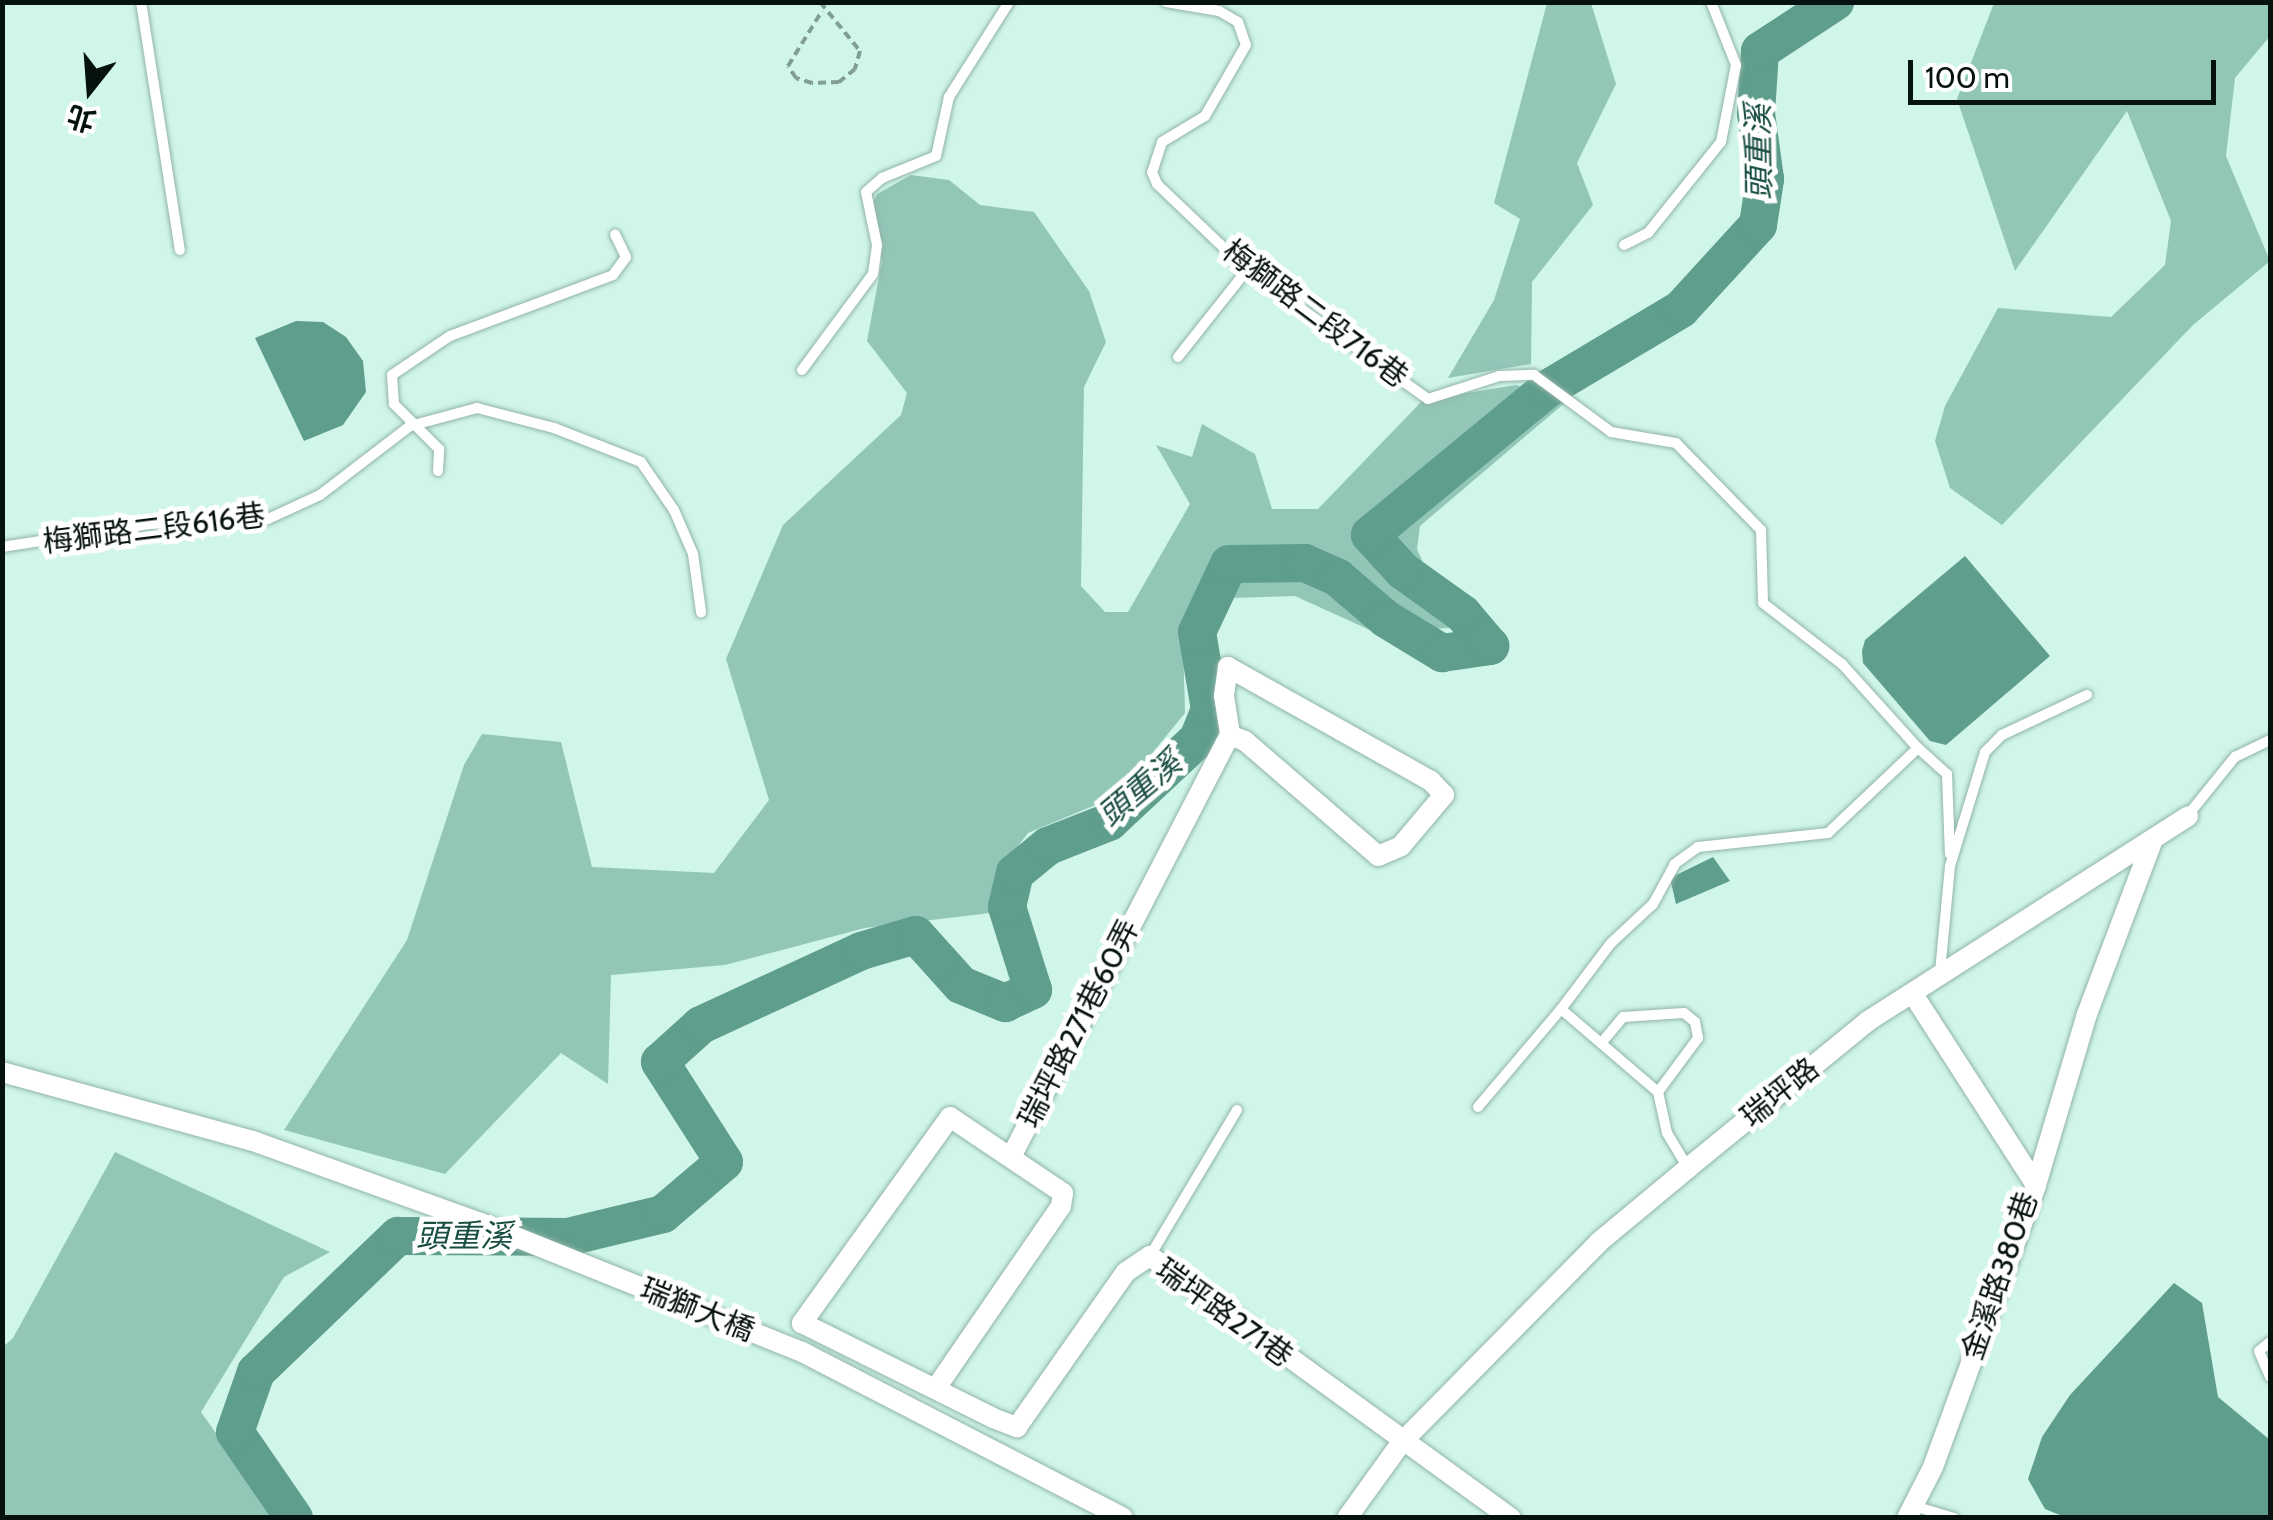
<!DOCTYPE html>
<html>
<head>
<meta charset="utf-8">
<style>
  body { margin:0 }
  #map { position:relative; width:2273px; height:1520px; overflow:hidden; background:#d0f5e9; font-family:Cabin,"Noto Sans TC",sans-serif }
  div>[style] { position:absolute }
  .green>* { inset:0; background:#92c6b7 }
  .water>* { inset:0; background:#5f9d8c }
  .river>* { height:38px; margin:-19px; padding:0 19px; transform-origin:19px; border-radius:19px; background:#5f9d8c }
  .path>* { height:4px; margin-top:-2px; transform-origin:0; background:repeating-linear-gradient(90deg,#829d95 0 8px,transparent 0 13px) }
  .roads { filter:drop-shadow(0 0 2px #91b4a9) drop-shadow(0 0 2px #91b4a9) }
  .lane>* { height:10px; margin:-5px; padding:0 5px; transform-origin:5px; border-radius:5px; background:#fff }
  .street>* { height:20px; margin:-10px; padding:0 10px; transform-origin:10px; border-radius:10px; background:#fff }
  span { translate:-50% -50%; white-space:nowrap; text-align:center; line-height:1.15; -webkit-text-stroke:10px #fff; paint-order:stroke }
  .street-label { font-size:30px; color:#06120f }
  .water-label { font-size:32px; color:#194e42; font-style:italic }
  .frame { position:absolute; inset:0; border:5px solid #06120f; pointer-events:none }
  .north { position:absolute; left:40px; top:40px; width:100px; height:100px; -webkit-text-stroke:8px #fff; paint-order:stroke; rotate:197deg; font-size:28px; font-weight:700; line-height:40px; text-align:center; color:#06120f }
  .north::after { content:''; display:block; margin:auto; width:35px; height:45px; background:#06120f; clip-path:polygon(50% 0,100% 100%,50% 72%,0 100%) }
  .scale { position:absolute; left:1908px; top:60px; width:308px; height:45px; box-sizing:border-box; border:5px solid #06120f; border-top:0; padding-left:12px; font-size:30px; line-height:35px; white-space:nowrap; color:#06120f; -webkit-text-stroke:8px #fff; paint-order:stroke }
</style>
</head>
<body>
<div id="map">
  <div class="green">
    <i style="clip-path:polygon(1547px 3px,1591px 3px,1616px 84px,1577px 163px,1593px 205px,1532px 282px,1531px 364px,1448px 378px,1494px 300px,1520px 219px,1494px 203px)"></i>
    <i style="clip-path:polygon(1994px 3px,2270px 3px,2270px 36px,2235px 78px,2226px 156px,2270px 261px,2193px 325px,2002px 525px,1950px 488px,1935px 441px,1945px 406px,1998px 308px,2111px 317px,2165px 265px,2171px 221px,2127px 111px,2015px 271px,1957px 99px)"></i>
    <i style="clip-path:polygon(911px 175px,949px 180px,980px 205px,1034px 212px,1089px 291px,1106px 342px,1084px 387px,1081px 586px,1105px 612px,1128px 612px,1190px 504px,1156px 445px,1192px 457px,1202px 424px,1255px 454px,1272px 509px,1318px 509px,1423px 400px,1516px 385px,1567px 401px,1420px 526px,1417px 549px,1452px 628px,1372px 631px,1295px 596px,1197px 599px,1183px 640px,1185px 713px,1117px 796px,1028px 833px,1000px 870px,990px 913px,865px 928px,725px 965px,611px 975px,608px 1084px,561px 1053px,445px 1174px,284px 1130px,407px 940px,464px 765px,482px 734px,561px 742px,592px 867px,714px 873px,769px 800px,726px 659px,783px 525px,901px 415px,907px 393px,867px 341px,882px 261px,871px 206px,877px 194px)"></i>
    <i style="clip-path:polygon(115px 1152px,330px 1252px,284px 1277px,201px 1412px,275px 1517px,3px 1517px,3px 1347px,13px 1338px)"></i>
  </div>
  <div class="water">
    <i style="clip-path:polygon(296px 321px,323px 322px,346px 337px,363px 361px,366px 392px,343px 425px,304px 441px,255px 338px)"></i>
    <i style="clip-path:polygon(1965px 556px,2050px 656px,1946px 745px,1930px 741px,1863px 663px,1862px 651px,1865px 640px)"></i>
    <i style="clip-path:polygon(1713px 857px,1730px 881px,1676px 904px,1670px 878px)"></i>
    <i style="clip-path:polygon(2174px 1283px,2202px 1303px,2218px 1397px,2270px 1440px,2270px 1517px,2067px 1518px,2045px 1509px,2028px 1479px,2042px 1437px,2070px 1395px)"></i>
  </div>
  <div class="river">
    <i style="left:294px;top:1518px;width:104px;rotate:-124.5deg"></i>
    <i style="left:235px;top:1432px;width:64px;rotate:-70.7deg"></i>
    <i style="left:256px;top:1372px;width:197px;rotate:-43.8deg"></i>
    <i style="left:398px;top:1236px;width:170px;rotate:0.3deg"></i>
    <i style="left:568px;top:1237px;width:98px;rotate:-13.6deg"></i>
    <i style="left:663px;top:1214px;width:80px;rotate:-40.4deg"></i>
    <i style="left:724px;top:1162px;width:119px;rotate:-122.6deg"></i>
    <i style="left:660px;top:1062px;width:55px;rotate:-42.1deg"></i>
    <i style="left:701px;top:1025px;width:176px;rotate:-24.8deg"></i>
    <i style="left:861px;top:951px;width:57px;rotate:-16.2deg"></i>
    <i style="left:916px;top:935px;width:67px;rotate:48deg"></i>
    <i style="left:961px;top:985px;width:48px;rotate:22.2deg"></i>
    <i style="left:1005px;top:1003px;width:31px;rotate:-25deg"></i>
    <i style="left:1033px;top:990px;width:87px;rotate:-107.4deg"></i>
    <i style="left:1007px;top:907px;width:35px;rotate:-77deg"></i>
    <i style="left:1015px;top:873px;width:43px;rotate:-39.3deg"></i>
    <i style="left:1048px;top:846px;width:66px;rotate:-21.5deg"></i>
    <i style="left:1109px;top:822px;width:122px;rotate:-43deg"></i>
    <i style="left:1198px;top:739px;width:32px;rotate:-68deg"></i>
    <i style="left:1210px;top:709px;width:78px;rotate:-99.6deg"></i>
    <i style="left:1197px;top:632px;width:75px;rotate:-64.8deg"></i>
    <i style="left:1229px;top:564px;width:76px;rotate:-0.8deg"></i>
    <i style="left:1305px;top:563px;width:36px;rotate:24deg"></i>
    <i style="left:1338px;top:578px;width:63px;rotate:40.5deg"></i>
    <i style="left:1386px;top:619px;width:66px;rotate:31.3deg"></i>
    <i style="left:1442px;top:653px;width:49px;rotate:-8.3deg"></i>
    <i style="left:1490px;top:646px;width:42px;rotate:-130.2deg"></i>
    <i style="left:1463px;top:614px;width:74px;rotate:-144.4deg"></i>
    <i style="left:1403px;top:571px;width:49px;rotate:-132.5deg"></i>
    <i style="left:1370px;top:535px;width:229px;rotate:-39.5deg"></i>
    <i style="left:1547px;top:389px;width:156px;rotate:-30.8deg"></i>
    <i style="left:1681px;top:309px;width:114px;rotate:-47.5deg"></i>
    <i style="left:1758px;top:225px;width:47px;rotate:-81.3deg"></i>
    <i style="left:1765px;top:179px;width:67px;rotate:-97.8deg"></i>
    <i style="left:1756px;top:113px;width:62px;rotate:-86.3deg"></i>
    <i style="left:1760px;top:51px;width:90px;rotate:-33.2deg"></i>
  </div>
  <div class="path">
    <i style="left:820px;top:2px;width:63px;rotate:50.8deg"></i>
    <i style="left:860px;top:51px;width:19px;rotate:106deg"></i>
    <i style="left:855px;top:69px;width:21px;rotate:141deg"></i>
    <i style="left:839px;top:82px;width:27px;rotate:178deg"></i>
    <i style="left:812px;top:83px;width:17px;rotate:-163deg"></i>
    <i style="left:796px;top:78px;width:14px;rotate:-124deg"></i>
    <i style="left:788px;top:66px;width:65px;rotate:-58.3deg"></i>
  </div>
  <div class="roads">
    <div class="lane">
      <i style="left:141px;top:2px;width:251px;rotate:81.1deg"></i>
      <i style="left:1166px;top:2px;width:54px;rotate:9.6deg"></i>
      <i style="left:1219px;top:11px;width:22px;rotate:30deg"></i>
      <i style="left:1238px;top:22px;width:24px;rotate:71deg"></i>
      <i style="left:1246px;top:45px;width:82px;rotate:120deg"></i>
      <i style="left:1205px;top:116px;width:50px;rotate:148.8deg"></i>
      <i style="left:1162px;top:142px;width:32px;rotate:108deg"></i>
      <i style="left:1152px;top:172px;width:13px;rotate:67deg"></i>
      <i style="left:1157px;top:184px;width:124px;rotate:43.7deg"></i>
      <i style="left:1247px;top:270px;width:222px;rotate:35.5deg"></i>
      <i style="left:1428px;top:399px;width:75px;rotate:-17.9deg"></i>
      <i style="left:1499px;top:376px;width:35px;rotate:-2deg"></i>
      <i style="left:1534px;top:375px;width:96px;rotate:36.5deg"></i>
      <i style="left:1611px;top:432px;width:66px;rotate:9.6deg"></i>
      <i style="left:1676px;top:443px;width:122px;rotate:45.7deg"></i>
      <i style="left:1761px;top:530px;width:73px;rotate:88.4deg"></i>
      <i style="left:1763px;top:603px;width:100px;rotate:37.7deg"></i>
      <i style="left:1842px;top:664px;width:113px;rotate:47.9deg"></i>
      <i style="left:1918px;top:748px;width:124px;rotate:136.6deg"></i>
      <i style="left:1828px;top:833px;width:131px;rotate:173.9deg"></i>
      <i style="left:1698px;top:847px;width:29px;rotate:144deg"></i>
      <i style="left:1675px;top:864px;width:46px;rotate:118.8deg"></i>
      <i style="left:1653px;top:904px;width:57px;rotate:137.1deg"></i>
      <i style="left:1611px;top:943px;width:83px;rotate:127.1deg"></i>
      <i style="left:1624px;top:245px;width:27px;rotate:-27deg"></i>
      <i style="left:1648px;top:233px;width:117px;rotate:-51.3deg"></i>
      <i style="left:1721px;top:142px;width:78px;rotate:-79deg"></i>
      <i style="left:1736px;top:65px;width:68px;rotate:-111.6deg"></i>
      <i style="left:1178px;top:357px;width:111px;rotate:-51.6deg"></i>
      <i style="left:802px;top:370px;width:119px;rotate:-53.5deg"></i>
      <i style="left:873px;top:274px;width:29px;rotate:-82deg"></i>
      <i style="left:877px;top:245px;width:54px;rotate:-101.7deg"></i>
      <i style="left:866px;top:192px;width:21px;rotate:-41deg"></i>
      <i style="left:882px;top:178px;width:58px;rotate:-22.2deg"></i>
      <i style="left:936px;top:156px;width:60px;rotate:-77.6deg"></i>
      <i style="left:949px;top:97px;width:112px;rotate:-57.7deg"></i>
      <i style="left:438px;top:471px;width:22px;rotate:-87deg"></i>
      <i style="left:439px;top:449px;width:64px;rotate:-135deg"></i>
      <i style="left:394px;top:404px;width:29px;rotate:-94deg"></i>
      <i style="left:392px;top:375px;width:70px;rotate:-33.9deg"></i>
      <i style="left:450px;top:336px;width:174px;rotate:-20.5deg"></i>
      <i style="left:613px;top:275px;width:22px;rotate:-54deg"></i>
      <i style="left:626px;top:257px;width:25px;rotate:-116deg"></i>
      <i style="left:2px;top:547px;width:149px;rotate:-8.9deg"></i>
      <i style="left:149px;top:524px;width:119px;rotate:-2.4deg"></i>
      <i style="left:268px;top:519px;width:57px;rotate:-24.8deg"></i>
      <i style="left:320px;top:495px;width:113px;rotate:-37.5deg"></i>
      <i style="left:410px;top:426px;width:69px;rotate:-15deg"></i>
      <i style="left:477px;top:408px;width:80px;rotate:14.6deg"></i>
      <i style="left:554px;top:428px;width:93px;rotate:21.3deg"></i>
      <i style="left:641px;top:462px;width:58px;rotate:55.5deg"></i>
      <i style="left:674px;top:510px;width:48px;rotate:66.6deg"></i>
      <i style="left:693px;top:554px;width:59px;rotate:82.1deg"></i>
      <i style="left:1918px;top:748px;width:39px;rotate:42deg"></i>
      <i style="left:1947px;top:774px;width:80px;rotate:87.9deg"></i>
      <i style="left:2188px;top:815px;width:75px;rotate:-51deg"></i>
      <i style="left:2235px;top:757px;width:39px;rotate:-26deg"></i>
      <i style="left:1940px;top:972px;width:106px;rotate:-84.6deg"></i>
      <i style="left:1950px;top:866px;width:119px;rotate:-72.9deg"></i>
      <i style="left:1985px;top:752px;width:24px;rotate:-45deg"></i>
      <i style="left:2002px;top:735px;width:94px;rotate:-25.2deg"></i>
      <i style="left:1603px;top:1041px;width:31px;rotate:-50deg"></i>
      <i style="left:1623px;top:1017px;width:61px;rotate:-3.8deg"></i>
      <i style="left:1684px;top:1013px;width:14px;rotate:39deg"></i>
      <i style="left:1695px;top:1022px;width:16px;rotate:79deg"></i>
      <i style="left:1698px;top:1038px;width:67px;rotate:126.5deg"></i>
      <i style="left:1478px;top:1107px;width:128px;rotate:-49.7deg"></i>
      <i style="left:1561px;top:1009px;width:128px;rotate:40.6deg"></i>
      <i style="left:1658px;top:1092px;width:42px;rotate:77.6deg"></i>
      <i style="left:1667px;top:1133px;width:41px;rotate:59deg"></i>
      <i style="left:1150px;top:1256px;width:170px;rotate:-59.2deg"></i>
      <i style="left:2270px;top:1342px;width:14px;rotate:141deg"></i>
      <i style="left:2259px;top:1351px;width:28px;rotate:67deg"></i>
      <i style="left:1914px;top:1506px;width:42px;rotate:16.7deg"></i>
    </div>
    <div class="street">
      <i style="left:2px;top:1072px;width:260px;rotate:15.4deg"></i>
      <i style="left:253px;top:1141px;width:242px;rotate:19.8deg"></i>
      <i style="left:481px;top:1223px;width:346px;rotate:21.9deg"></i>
      <i style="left:802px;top:1352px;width:361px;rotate:27.3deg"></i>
      <i style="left:1012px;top:1155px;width:473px;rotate:-62.6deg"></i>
      <i style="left:1230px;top:735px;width:16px;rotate:22deg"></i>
      <i style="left:1245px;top:741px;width:176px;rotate:40.8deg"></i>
      <i style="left:1378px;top:856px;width:25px;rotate:-23deg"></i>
      <i style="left:1401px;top:846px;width:67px;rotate:-49.9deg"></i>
      <i style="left:1444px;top:795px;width:19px;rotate:-133deg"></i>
      <i style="left:1431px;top:781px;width:233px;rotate:-150.7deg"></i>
      <i style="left:1228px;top:667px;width:29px;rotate:98deg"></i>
      <i style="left:1224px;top:696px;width:39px;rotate:81deg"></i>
      <i style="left:2036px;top:1185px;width:178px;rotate:-73.4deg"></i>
      <i style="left:2087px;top:1014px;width:187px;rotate:-69.3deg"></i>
      <i style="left:936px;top:1388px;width:221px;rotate:-55.5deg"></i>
      <i style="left:1061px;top:1206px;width:13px;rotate:-81deg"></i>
      <i style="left:1063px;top:1193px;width:136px;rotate:-146.1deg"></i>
      <i style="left:950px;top:1117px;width:254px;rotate:125.7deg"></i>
      <i style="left:802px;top:1323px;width:213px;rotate:26.4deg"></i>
      <i style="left:993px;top:1418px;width:26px;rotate:21deg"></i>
      <i style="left:1017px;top:1427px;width:189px;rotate:-54.9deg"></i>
      <i style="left:1126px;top:1272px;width:29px;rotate:-34deg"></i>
      <i style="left:1150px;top:1256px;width:446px;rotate:36deg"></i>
      <i style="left:1347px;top:1518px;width:92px;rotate:-54.2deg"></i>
      <i style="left:1401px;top:1443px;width:282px;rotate:-45.4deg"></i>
      <i style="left:1599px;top:1242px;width:116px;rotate:-39.7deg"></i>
      <i style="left:1688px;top:1168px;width:232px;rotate:-39.2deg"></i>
      <i style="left:1868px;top:1021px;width:380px;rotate:-32.6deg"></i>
      <i style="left:1907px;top:1518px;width:57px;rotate:-63deg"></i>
      <i style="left:1933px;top:1467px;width:300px;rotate:-69.9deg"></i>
      <i style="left:2036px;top:1185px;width:225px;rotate:-122.8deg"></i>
    </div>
  </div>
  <div class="street-label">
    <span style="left:1315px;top:314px;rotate:37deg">梅獅路二段716巷</span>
    <span style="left:154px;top:529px;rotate:-7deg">梅獅路二段616巷</span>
    <span style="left:1079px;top:1024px;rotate:-63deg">瑞坪路271巷60弄</span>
    <span style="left:1780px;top:1093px;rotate:-39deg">瑞坪路</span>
    <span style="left:2000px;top:1276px;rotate:-71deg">金溪路380巷</span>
    <span style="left:697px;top:1310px;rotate:22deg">瑞獅大橋</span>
    <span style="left:1224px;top:1313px;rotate:36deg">瑞坪路271巷</span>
  </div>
  <div class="water-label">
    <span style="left:1759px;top:152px;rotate:-91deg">頭重溪</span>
    <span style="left:1140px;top:789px;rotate:-40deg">頭重溪</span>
    <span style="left:464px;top:1236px">頭重溪</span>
  </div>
  <div class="frame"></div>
  <div class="north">北</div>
  <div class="scale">100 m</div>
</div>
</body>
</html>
